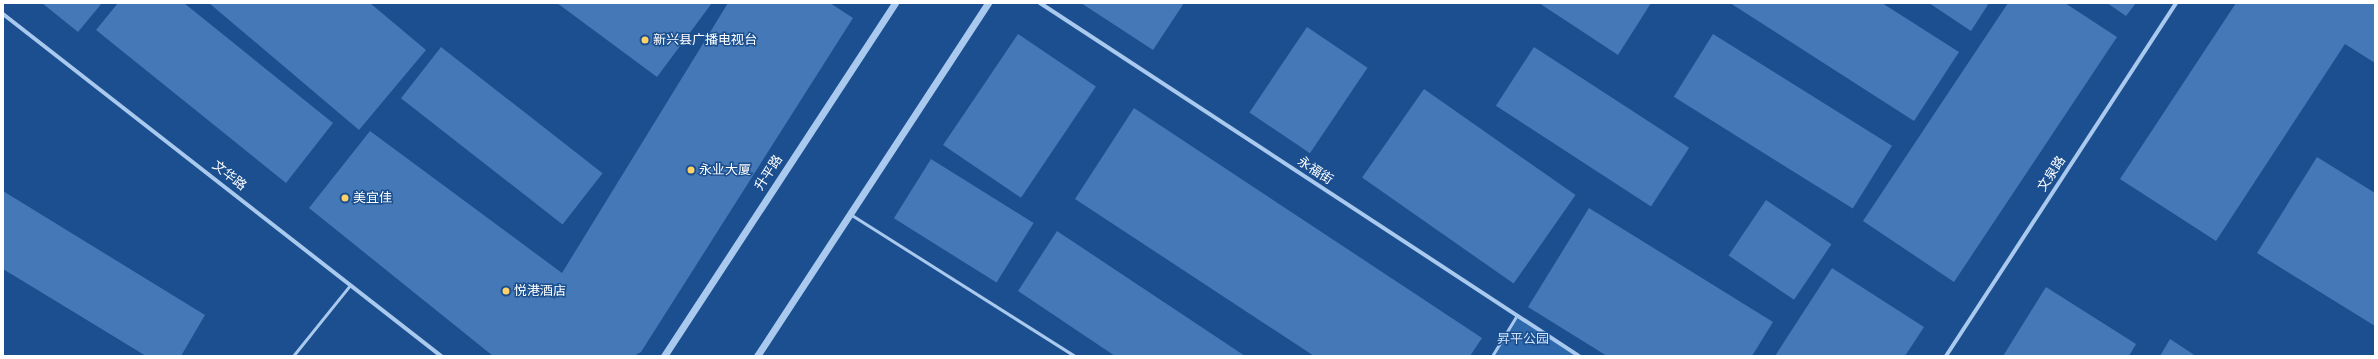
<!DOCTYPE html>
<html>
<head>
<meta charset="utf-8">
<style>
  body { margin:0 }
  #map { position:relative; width:2378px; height:359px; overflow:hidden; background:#1b4f8f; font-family:"Public Sans","Noto Sans SC",sans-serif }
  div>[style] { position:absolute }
  .green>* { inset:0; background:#2e69ad }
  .building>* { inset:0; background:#4478b7; transform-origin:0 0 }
  .service>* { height:3px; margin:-1.5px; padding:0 1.5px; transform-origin:1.5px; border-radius:1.5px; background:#a9c9ee }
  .minor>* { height:4px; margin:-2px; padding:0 2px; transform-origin:2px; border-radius:2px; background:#a9c9ee }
  .tertiary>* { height:7px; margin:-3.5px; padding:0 3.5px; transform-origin:3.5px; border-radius:3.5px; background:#a9c9ee }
  .dots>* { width:11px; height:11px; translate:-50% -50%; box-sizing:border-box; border:2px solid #1b4f8f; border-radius:50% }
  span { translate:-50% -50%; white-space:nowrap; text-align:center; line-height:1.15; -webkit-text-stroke:3px #1b4f8f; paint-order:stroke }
  .poi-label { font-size:13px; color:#fff }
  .left { translate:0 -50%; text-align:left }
  .street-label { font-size:13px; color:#fff }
  .park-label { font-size:13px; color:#cfe3fa }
  .frame { position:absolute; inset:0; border:4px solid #fff; pointer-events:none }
</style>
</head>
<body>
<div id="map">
  <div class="green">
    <i style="clip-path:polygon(1517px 315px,1579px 356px,1492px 356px)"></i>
  </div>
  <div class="building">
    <i style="clip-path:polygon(42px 3px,102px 3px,78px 32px)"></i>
    <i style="clip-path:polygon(118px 3px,184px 3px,333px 123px,286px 183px,96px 30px)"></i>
    <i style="clip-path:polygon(209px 3px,370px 3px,426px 50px,359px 130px)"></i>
    <i style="clip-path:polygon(557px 3px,712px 3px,657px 77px)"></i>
    <i style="clip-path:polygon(728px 3px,830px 3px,853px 18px,641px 352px,634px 356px,493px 356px,309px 208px,370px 131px,562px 273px)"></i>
    <i style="clip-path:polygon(1081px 3px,1184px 3px,1153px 50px)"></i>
    <i style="clip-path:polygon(1539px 3px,1651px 3px,1618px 55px)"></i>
    <i style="clip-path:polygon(1730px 3px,1882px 3px,1959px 52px,1914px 121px)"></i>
    <i style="clip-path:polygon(1929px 3px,1989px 3px,1971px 31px)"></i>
    <i style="clip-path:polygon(2008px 3px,2065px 3px,2117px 37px,1954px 282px,1863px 221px)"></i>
    <i style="clip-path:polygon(2107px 3px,2136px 3px,2126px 16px)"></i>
    <i style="clip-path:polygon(2236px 3px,2375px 3px,2375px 63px,2345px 44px,2216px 241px,2120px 179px)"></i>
    <i style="left:1307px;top:27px;width:73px;height:103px;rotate:34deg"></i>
    <i style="left:1018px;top:34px;width:94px;height:134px;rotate:34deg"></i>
    <i style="left:1713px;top:34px;width:211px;height:74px;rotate:32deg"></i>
    <i style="left:441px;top:47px;width:205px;height:65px;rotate:38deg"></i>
    <i style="left:1534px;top:47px;width:185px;height:70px;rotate:33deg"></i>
    <i style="left:1424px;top:89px;width:185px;height:108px;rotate:35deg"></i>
    <i style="clip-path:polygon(1134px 108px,1482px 338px,1470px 356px,1314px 356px,1075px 199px)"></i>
    <i style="clip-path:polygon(2317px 157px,2375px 193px,2375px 326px,2257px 253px)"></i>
    <i style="left:931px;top:159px;width:121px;height:70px;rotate:32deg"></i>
    <i style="clip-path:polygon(3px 191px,205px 315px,181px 356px,146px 356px,3px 269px)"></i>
    <i style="left:1766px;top:200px;width:79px;height:67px;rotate:34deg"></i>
    <i style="clip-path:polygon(1589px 208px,1773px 322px,1752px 356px,1607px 356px,1528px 307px)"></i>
    <i style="clip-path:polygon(1057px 231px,1245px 356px,1115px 356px,1018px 291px)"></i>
    <i style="clip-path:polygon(1832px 268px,1924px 327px,1905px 356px,1775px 356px)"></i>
    <i style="clip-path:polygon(2046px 287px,2136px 344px,2129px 356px,2003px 356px)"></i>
    <i style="clip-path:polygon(2170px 339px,2196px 356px,2160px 356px)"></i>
  </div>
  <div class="service">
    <i style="left:850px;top:214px;width:266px;rotate:32.3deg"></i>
    <i style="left:293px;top:356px;width:91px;rotate:-51.2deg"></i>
    <i style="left:1492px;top:356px;width:48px;rotate:-58.6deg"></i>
  </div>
  <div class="minor">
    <i style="left:1040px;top:3px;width:644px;rotate:33.22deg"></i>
    <i style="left:3px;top:14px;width:556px;rotate:37.98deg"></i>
    <i style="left:1946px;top:356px;width:421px;rotate:-56.9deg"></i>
  </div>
  <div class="tertiary">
    <i style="left:664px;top:356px;width:422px;rotate:-56.8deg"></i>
    <i style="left:757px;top:356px;width:422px;rotate:-56.8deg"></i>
  </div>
  <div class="dots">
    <i style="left:645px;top:40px;background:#ffd166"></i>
    <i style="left:691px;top:170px;background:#ffd166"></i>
    <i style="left:345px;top:198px;background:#ffd166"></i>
    <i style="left:506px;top:291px;background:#ffd166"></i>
  </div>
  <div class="poi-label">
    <span class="left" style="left:653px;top:40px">新兴县广播电视台</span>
    <span class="left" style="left:699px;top:170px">永业大厦</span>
    <span class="left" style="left:353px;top:198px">美宜佳</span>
    <span class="left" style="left:514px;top:291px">悦港酒店</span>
  </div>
  <div class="street-label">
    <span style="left:1315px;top:171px;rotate:33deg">永福街</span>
    <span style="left:769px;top:173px;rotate:-57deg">升平路</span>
    <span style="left:2052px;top:174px;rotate:-57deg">文泉路</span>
    <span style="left:229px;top:176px;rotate:38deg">文华路</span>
  </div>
  <div class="park-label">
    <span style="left:1523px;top:339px">昇平公园</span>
  </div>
  <div class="frame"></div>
</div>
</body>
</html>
